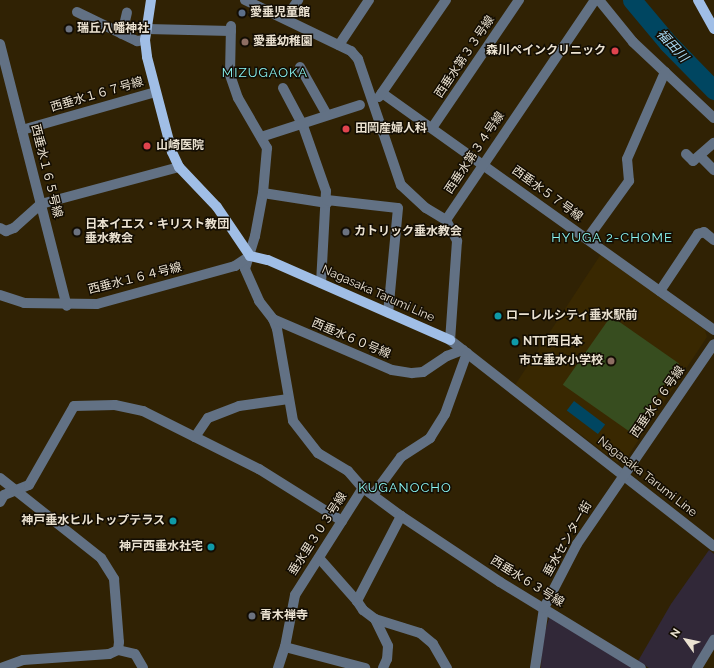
<!DOCTYPE html>
<html>
<head>
<meta charset="utf-8">
<style>
  body { margin:0 }
  #map { position:relative; width:714px; height:668px; overflow:hidden; background:#302204; font-family:Raleway,"Noto Sans JP",sans-serif }
  div>[style] { position:absolute }
  .commercial>* { inset:0; background:#312838 }
  .built>* { inset:0; background:#392801 }
  .green>* { inset:0; background:#374d1f; transform-origin:0 0 }
  .water>* { inset:0; background:#004661; transform-origin:0 0 }
  .river>* { height:19px; margin:-9.5px; padding:0 9.5px; transform-origin:9.5px; border-radius:9.5px; background:#004661 }
  .minor>* { height:10px; margin:-5px; padding:0 5px; transform-origin:5px; border-radius:5px; background:#627184 }
  .major>* { height:10px; margin:-5px; padding:0 5px; transform-origin:5px; border-radius:5px; background:#a0bee6 }
  .dots>* { width:11px; height:11px; translate:-50% -50%; box-sizing:border-box; border:2px solid #130d03; border-radius:50% }
  span { translate:-50% -50%; white-space:nowrap; text-align:center; line-height:1.15; -webkit-text-stroke:3px #130d03; paint-order:stroke }
  .poi-label { font-size:12px; color:#ebe2d1; font-weight:700 }
  .left { translate:0 -50%; text-align:left }
  .right { translate:-100% -50%; text-align:right }
  .street-label { font-size:12px; color:#ebe2d1 }
  .water-label { font-size:13px; color:#a8daf5; font-style:italic }
  .neighbourhood-label { font-size:13px; color:#8cf8f5; letter-spacing:1px }
  .north { position:absolute; left:666px; top:620px; width:40px; height:40px; -webkit-text-stroke:3px #130d03; paint-order:stroke; rotate:303deg; font-size:11px; font-weight:700; line-height:16px; text-align:center; color:#ebe2d1 }
  .north::after { content:''; display:block; margin:auto; width:14px; height:18px; background:#ebe2d1; clip-path:polygon(50% 0,100% 100%,50% 72%,0 100%) }
</style>
</head>
<body>
<div id="map">
  <div class="commercial">
    <i style="clip-path:polygon(709px 550px,714px 554px,714px 635px,694px 668px,649px 668px,638px 661px,671px 604px)"></i>
    <i style="clip-path:polygon(550px 615px,633px 668px,541px 668px,542px 642px)"></i>
  </div>
  <div class="built">
    <i style="clip-path:polygon(601px 254px,705px 330px,707px 337px,624px 462px,617px 462px,515px 385px)"></i>
  </div>
  <div class="green">
    <i style="left:611px;top:316px;width:83px;height:84px;rotate:35deg"></i>
  </div>
  <div class="water">
    <i style="left:574px;top:401px;width:39px;height:12px;rotate:37deg"></i>
  </div>
  <div class="river">
    <i style="left:632px;top:0;width:56px;rotate:50.1deg"></i>
    <i style="left:668px;top:43px;width:66px;rotate:45.6deg"></i>
  </div>
  <div class="minor">
    <i style="left:245px;top:0;width:118px;rotate:25.7deg"></i>
    <i style="left:351px;top:51px;width:11px;rotate:49deg"></i>
    <i style="left:358px;top:59px;width:133px;rotate:71.2deg"></i>
    <i style="left:401px;top:185px;width:34px;rotate:43deg"></i>
    <i style="left:426px;top:208px;width:23px;rotate:31deg"></i>
    <i style="left:446px;top:220px;width:24px;rotate:62deg"></i>
    <i style="left:457px;top:241px;width:99px;rotate:94deg"></i>
    <i style="left:450px;top:340px;width:335px;rotate:38deg"></i>
    <i style="left:599px;top:0;width:54px;rotate:51deg"></i>
    <i style="left:633px;top:42px;width:111px;rotate:43.2deg"></i>
    <i style="left:77px;top:12px;width:67px;rotate:25.8deg"></i>
    <i style="left:137px;top:41px;width:8px;rotate:-7deg"></i>
    <i style="left:286px;top:18px;width:22px;rotate:-56deg"></i>
    <i style="left:231px;top:26px;width:49px;rotate:91.2deg"></i>
    <i style="left:230px;top:75px;width:24px;rotate:71deg"></i>
    <i style="left:238px;top:98px;width:58px;rotate:59.9deg"></i>
    <i style="left:267px;top:148px;width:45px;rotate:95.1deg"></i>
    <i style="left:263px;top:193px;width:44px;rotate:100.5deg"></i>
    <i style="left:255px;top:236px;width:34px;rotate:107deg"></i>
    <i style="left:245px;top:269px;width:35px;rotate:66deg"></i>
    <i style="left:259px;top:301px;width:23px;rotate:52deg"></i>
    <i style="left:273px;top:319px;width:11px;rotate:68deg"></i>
    <i style="left:277px;top:329px;width:93px;rotate:80.1deg"></i>
    <i style="left:293px;top:421px;width:41px;rotate:52deg"></i>
    <i style="left:318px;top:453px;width:35px;rotate:31deg"></i>
    <i style="left:348px;top:471px;width:23px;rotate:49deg"></i>
    <i style="left:363px;top:488px;width:47px;rotate:36.4deg"></i>
    <i style="left:401px;top:516px;width:119px;rotate:33.7deg"></i>
    <i style="left:500px;top:582px;width:165px;rotate:31.4deg"></i>
    <i style="left:147px;top:29px;width:84px;rotate:1.4deg"></i>
    <i style="left:122px;top:34px;width:22px;rotate:-77deg"></i>
    <i style="left:0;top:44px;width:270px;rotate:75.7deg"></i>
    <i style="left:339px;top:45px;width:54px;rotate:-56.3deg"></i>
    <i style="left:300px;top:67px;width:55px;rotate:60.6deg"></i>
    <i style="left:283px;top:88px;width:40px;rotate:62deg"></i>
    <i style="left:302px;top:123px;width:72px;rotate:70.6deg"></i>
    <i style="left:326px;top:191px;width:92px;rotate:93.1deg"></i>
    <i style="left:382px;top:93px;width:408px;rotate:35.5deg"></i>
    <i style="left:379px;top:97px;width:118px;rotate:-55.4deg"></i>
    <i style="left:432px;top:128px;width:155px;rotate:-55.8deg"></i>
    <i style="left:22px;top:130px;width:138px;rotate:-15.9deg"></i>
    <i style="left:261px;top:137px;width:104px;rotate:-17.9deg"></i>
    <i style="left:686px;top:154px;width:10px;rotate:45deg"></i>
    <i style="left:693px;top:161px;width:28px;rotate:-41deg"></i>
    <i style="left:700px;top:156px;width:20px;rotate:45deg"></i>
    <i style="left:263px;top:193px;width:65px;rotate:8.9deg"></i>
    <i style="left:327px;top:200px;width:71px;rotate:6.4deg"></i>
    <i style="left:398px;top:208px;width:105px;rotate:95.4deg"></i>
    <i style="left:446px;top:220px;width:266px;rotate:-55.9deg"></i>
    <i style="left:0;top:228px;width:7px;rotate:27deg"></i>
    <i style="left:6px;top:231px;width:9px;rotate:-21deg"></i>
    <i style="left:14px;top:228px;width:36px;rotate:-42deg"></i>
    <i style="left:41px;top:204px;width:143px;rotate:-15deg"></i>
    <i style="left:587px;top:239px;width:72px;rotate:-54.1deg"></i>
    <i style="left:629px;top:181px;width:22px;rotate:-95deg"></i>
    <i style="left:627px;top:159px;width:95px;rotate:-66.4deg"></i>
    <i style="left:660px;top:291px;width:69px;rotate:-56.3deg"></i>
    <i style="left:698px;top:234px;width:6px;rotate:-18deg"></i>
    <i style="left:704px;top:232px;width:13px;rotate:39deg"></i>
    <i style="left:0;top:295px;width:25px;rotate:18deg"></i>
    <i style="left:24px;top:303px;width:73px;rotate:0.8deg"></i>
    <i style="left:97px;top:304px;width:143px;rotate:-15.4deg"></i>
    <i style="left:235px;top:266px;width:18px;rotate:-34deg"></i>
    <i style="left:273px;top:319px;width:129px;rotate:23.2deg"></i>
    <i style="left:392px;top:370px;width:20px;rotate:9deg"></i>
    <i style="left:412px;top:373px;width:11px;rotate:-5deg"></i>
    <i style="left:423px;top:372px;width:29px;rotate:-34deg"></i>
    <i style="left:447px;top:356px;width:17px;rotate:-21deg"></i>
    <i style="left:195px;top:437px;width:23px;rotate:-56deg"></i>
    <i style="left:208px;top:418px;width:33px;rotate:-21deg"></i>
    <i style="left:239px;top:406px;width:50px;rotate:-8deg"></i>
    <i style="left:0;top:478px;width:129px;rotate:38.4deg"></i>
    <i style="left:101px;top:558px;width:25px;rotate:58deg"></i>
    <i style="left:114px;top:579px;width:63px;rotate:85.5deg"></i>
    <i style="left:119px;top:642px;width:8px;rotate:97deg"></i>
    <i style="left:118px;top:650px;width:10px;rotate:156deg"></i>
    <i style="left:109px;top:654px;width:86px;rotate:176deg"></i>
    <i style="left:23px;top:660px;width:23px;rotate:160deg"></i>
    <i style="left:373px;top:495px;width:47px;rotate:-53.6deg"></i>
    <i style="left:401px;top:457px;width:35px;rotate:-33deg"></i>
    <i style="left:430px;top:438px;width:28px;rotate:-58deg"></i>
    <i style="left:445px;top:414px;width:65px;rotate:-70.2deg"></i>
    <i style="left:0;top:502px;width:8px;rotate:-60deg"></i>
    <i style="left:4px;top:495px;width:27px;rotate:-22deg"></i>
    <i style="left:29px;top:485px;width:91px;rotate:-60.3deg"></i>
    <i style="left:74px;top:406px;width:41px;rotate:-1.4deg"></i>
    <i style="left:115px;top:405px;width:29px;rotate:12deg"></i>
    <i style="left:143px;top:411px;width:130px;rotate:26.6deg"></i>
    <i style="left:259px;top:469px;width:98px;rotate:32.1deg"></i>
    <i style="left:401px;top:516px;width:96px;rotate:117.4deg"></i>
    <i style="left:357px;top:601px;width:11px;rotate:56deg"></i>
    <i style="left:363px;top:610px;width:15px;rotate:37deg"></i>
    <i style="left:375px;top:619px;width:47px;rotate:17.3deg"></i>
    <i style="left:420px;top:633px;width:17px;rotate:40deg"></i>
    <i style="left:433px;top:644px;width:28px;rotate:60deg"></i>
    <i style="left:319px;top:558px;width:57px;rotate:48.5deg"></i>
    <i style="left:375px;top:619px;width:30px;rotate:64deg"></i>
    <i style="left:388px;top:646px;width:13px;rotate:94deg"></i>
    <i style="left:387px;top:659px;width:10px;rotate:114deg"></i>
    <i style="left:285px;top:647px;width:83px;rotate:14.7deg"></i>
    <i style="left:118px;top:650px;width:17px;rotate:13deg"></i>
    <i style="left:135px;top:654px;width:16px;rotate:60deg"></i>
    <i style="left:278px;top:668px;width:22px;rotate:-72deg"></i>
    <i style="left:285px;top:647px;width:53px;rotate:-79.1deg"></i>
    <i style="left:295px;top:595px;width:127px;rotate:-57.6deg"></i>
    <i style="left:535px;top:668px;width:61px;rotate:-81.5deg"></i>
    <i style="left:544px;top:608px;width:72px;rotate:-62.7deg"></i>
    <i style="left:577px;top:544px;width:242px;rotate:-55.6deg"></i>
    <i style="left:697px;top:668px;width:33px;rotate:-59deg"></i>
  </div>
  <div class="major">
    <i style="left:151px;top:0;width:40px;rotate:98.5deg"></i>
    <i style="left:145px;top:40px;width:17px;rotate:83deg"></i>
    <i style="left:147px;top:57px;width:98px;rotate:75.3deg"></i>
    <i style="left:172px;top:152px;width:17px;rotate:65deg"></i>
    <i style="left:179px;top:167px;width:55px;rotate:46.5deg"></i>
    <i style="left:217px;top:207px;width:59px;rotate:56deg"></i>
    <i style="left:250px;top:256px;width:18px;rotate:13deg"></i>
    <i style="left:268px;top:260px;width:199px;rotate:23.7deg"></i>
    <i style="left:698px;top:0;width:33px;rotate:61deg"></i>
  </div>
  <div class="dots">
    <i style="left:242px;top:13px;background:#5c6f8a"></i>
    <i style="left:69px;top:29px;background:#6b7280"></i>
    <i style="left:245px;top:42px;background:#8d6e63"></i>
    <i style="left:615px;top:51px;background:#e0444e"></i>
    <i style="left:346px;top:129px;background:#e0444e"></i>
    <i style="left:147px;top:146px;background:#e0444e"></i>
    <i style="left:77px;top:232px;background:#6b7280"></i>
    <i style="left:346px;top:232px;background:#6b7280"></i>
    <i style="left:498px;top:316px;background:#0f9aa8"></i>
    <i style="left:515px;top:342px;background:#0f9aa8"></i>
    <i style="left:611px;top:361px;background:#8d6e63"></i>
    <i style="left:173px;top:521px;background:#0f9aa8"></i>
    <i style="left:211px;top:547px;background:#0f9aa8"></i>
    <i style="left:252px;top:616px;background:#6b7280"></i>
  </div>
  <div class="poi-label">
    <span class="left" style="left:250px;top:13px">愛垂児童館</span>
    <span class="left" style="left:77px;top:29px">瑞丘八幡神社</span>
    <span class="left" style="left:253px;top:42px">愛垂幼稚園</span>
    <span class="right" style="left:606px;top:51px">森川ペインクリニック</span>
    <span class="left" style="left:355px;top:129px">田岡産婦人科</span>
    <span class="left" style="left:156px;top:146px">山崎医院</span>
    <span class="left" style="left:85px;top:232px">日本イエス・キリスト教団<br>垂水教会</span>
    <span class="left" style="left:354px;top:232px">カトリック垂水教会</span>
    <span class="left" style="left:506px;top:316px">ローレルシティ垂水駅前</span>
    <span class="left" style="left:523px;top:342px">NTT西日本</span>
    <span class="right" style="left:603px;top:361px">市立垂水小学校</span>
    <span class="right" style="left:165px;top:521px">神戸垂水ヒルトップテラス</span>
    <span class="right" style="left:203px;top:547px">神戸西垂水社宅</span>
    <span class="left" style="left:260px;top:616px">青木禅寺</span>
  </div>
  <div class="street-label">
    <span style="left:465px;top:57px;rotate:-56deg">西垂水第３３号線</span>
    <span style="left:97px;top:95px;rotate:-16deg">西垂水１６７号線</span>
    <span style="left:475px;top:153px;rotate:-56deg">西垂水第３４号線</span>
    <span style="left:46px;top:171px;rotate:76deg">西垂水１６５号線</span>
    <span style="left:547px;top:194px;rotate:36deg">西垂水５７号線</span>
    <span style="left:135px;top:279px;rotate:-14deg">西垂水１６４号線</span>
    <span style="left:378px;top:294px;rotate:24deg">Nagasaka Tarumi Line</span>
    <span style="left:351px;top:339px;rotate:23deg">西垂水６０号線</span>
    <span style="left:658px;top:402px;rotate:-55deg">西垂水６６号線</span>
    <span style="left:647px;top:477px;rotate:38deg">Nagasaka Tarumi Line</span>
    <span style="left:318px;top:534px;rotate:-57deg">垂水里３０３号線</span>
    <span style="left:568px;top:539px;rotate:-60deg">垂水センター街</span>
    <span style="left:527px;top:582px;rotate:32deg">西垂水６３号線</span>
  </div>
  <div class="water-label">
    <span style="left:672px;top:46px;rotate:47deg">福田川</span>
  </div>
  <div class="neighbourhood-label">
    <span style="left:265px;top:73px">MIZUGAOKA</span>
    <span style="left:612px;top:238px">HYUGA 2-CHOME</span>
    <span style="left:405px;top:488px">KUGANOCHO</span>
  </div>
  <div class="north">N</div>
</div>
</body>
</html>
